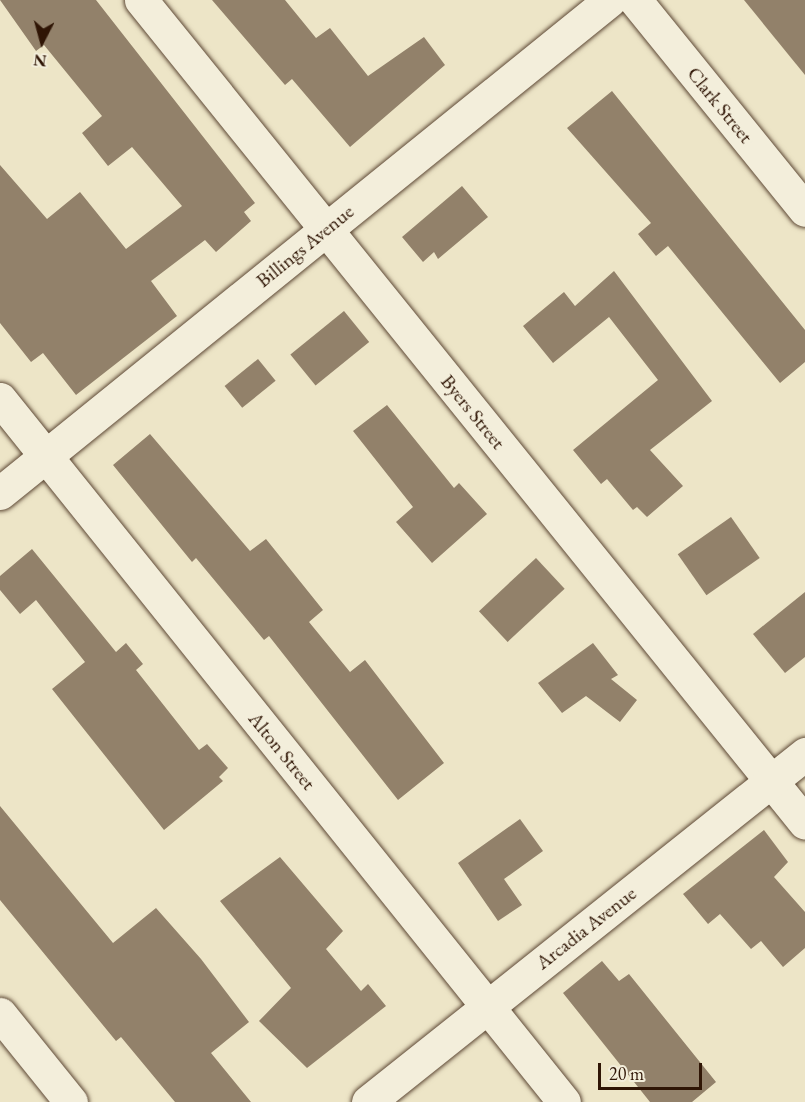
<!DOCTYPE html>
<html>
<head>
<meta charset="utf-8">
<style>
  body { margin:0 }
  #map { position:relative; width:805px; height:1102px; overflow:hidden; background:#ede5c7; font-family:"EB Garamond",serif }
  div>[style] { position:absolute }
  .building>* { inset:0; background:#92816a; transform-origin:0 0 }
  .roads { filter:drop-shadow(0 0 2px #5e4936) drop-shadow(0 0 2px #5e4936) }
  .street>* { height:33px; margin:-16.5px; padding:0 16.5px; transform-origin:16.5px; border-radius:16.5px; background:#f3eedb }
  .secondary>* { height:33px; margin:-16.5px; padding:0 16.5px; transform-origin:16.5px; border-radius:16.5px; background:#f3eedb }
  span { translate:-50% -50%; white-space:nowrap; text-align:center; line-height:1.15; -webkit-text-stroke:5px #f3eedb; paint-order:stroke }
  .street-label { font-size:20px; color:#2f1505 }
  .north { position:absolute; left:12px; top:12px; width:60px; height:60px; -webkit-text-stroke:4px #f3eedb; paint-order:stroke; rotate:186deg; font-size:16px; font-weight:700; line-height:24px; text-align:center; color:#2f1505 }
  .north::after { content:''; display:block; margin:auto; width:21px; height:27px; background:#2f1505; clip-path:polygon(50% 0,100% 100%,50% 72%,0 100%) }
  .scale { position:absolute; left:598px; top:1063px; width:104px; height:27px; box-sizing:border-box; border:3px solid #2f1505; border-top:0; padding-left:8px; font-size:18px; line-height:21px; white-space:nowrap; color:#2f1505; -webkit-text-stroke:4px #f3eedb; paint-order:stroke }
</style>
</head>
<body>
<div id="map">
  <div class="building">
    <i style="clip-path:polygon(0 0,96px 0,255px 203px,244px 212px,251px 221px,216px 252px,205px 240px,151px 281px,177px 316px,76px 395px,43px 353px,31px 362px,0 323px,0 165px,47px 219px,80px 192px,126px 249px,182px 206px,132px 147px,108px 166px,82px 133px,102px 116px,44px 45px,36px 51px)"></i>
    <i style="clip-path:polygon(212px 0,285px 0,316px 38px,330px 28px,368px 76px,424px 37px,445px 65px,350px 147px,292px 79px,285px 85px)"></i>
    <i style="clip-path:polygon(744px 0,805px 0,805px 75px)"></i>
    <i style="clip-path:polygon(612px 91px,805px 330px,805px 362px,780px 383px,668px 246px,656px 256px,638px 234px,651px 223px,567px 128px)"></i>
    <i style="clip-path:polygon(462px 186px,488px 217px,438px 259px,434px 252px,423px 262px,402px 237px)"></i>
    <i style="clip-path:polygon(614px 271px,712px 401px,650px 450px,683px 486px,647px 517px,637px 507px,633px 510px,607px 479px,601px 484px,573px 450px,658px 380px,609px 317px,553px 363px,523px 326px,564px 292px,575px 306px)"></i>
    <i style="left:344px;top:311px;width:40px;height:69px;rotate:51deg"></i>
    <i style="left:258px;top:359px;width:28px;height:43px;rotate:51deg"></i>
    <i style="clip-path:polygon(387px 405px,454px 488px,459px 483px,487px 514px,432px 563px,396px 522px,413px 507px,353px 431px)"></i>
    <i style="clip-path:polygon(150px 434px,250px 551px,266px 539px,323px 610px,309px 622px,350px 672px,365px 660px,444px 763px,398px 800px,269px 636px,264px 640px,196px 558px,192px 562px,113px 465px)"></i>
    <i style="left:731px;top:517px;width:50px;height:65px;rotate:55deg"></i>
    <i style="clip-path:polygon(32px 549px,116px 652px,126px 643px,143px 664px,136px 670px,199px 750px,207px 744px,228px 768px,219px 777px,223px 781px,164px 830px,52px 689px,85px 662px,36px 600px,20px 614px,0 590px,0 576px)"></i>
    <i style="left:536px;top:558px;width:42px;height:78px;rotate:47deg"></i>
    <i style="clip-path:polygon(805px 592px,805px 657px,785px 673px,753px 634px)"></i>
    <i style="clip-path:polygon(593px 643px,618px 675px,611px 679px,637px 700px,620px 722px,586px 696px,562px 713px,538px 683px)"></i>
    <i style="clip-path:polygon(0 806px,113px 943px,156px 908px,201px 959px,249px 1022px,211px 1053px,251px 1102px,175px 1102px,121px 1037px,116px 1041px,0 900px)"></i>
    <i style="clip-path:polygon(520px 819px,543px 851px,504px 879px,522px 905px,498px 921px,458px 863px)"></i>
    <i style="clip-path:polygon(764px 830px,788px 862px,774px 877px,805px 912px,805px 948px,783px 967px,761px 941px,751px 949px,720px 914px,708px 924px,683px 894px)"></i>
    <i style="clip-path:polygon(280px 857px,343px 931px,326px 949px,361px 991px,368px 984px,386px 1006px,307px 1068px,259px 1021px,291px 988px,220px 901px)"></i>
    <i style="clip-path:polygon(602px 961px,619px 981px,629px 974px,716px 1082px,692px 1102px,650px 1102px,563px 993px)"></i>
  </div>
  <div class="roads">
    <div class="street">
      <i style="left:141px;top:0;width:1057px;rotate:51.1deg"></i>
      <i style="left:635px;top:0;width:270px;rotate:51deg"></i>
      <i style="left:0;top:493px;width:784px;rotate:-38.95deg"></i>
      <i style="left:0;top:1014px;width:113px;rotate:51.1deg"></i>
      <i style="left:368px;top:1102px;width:559px;rotate:-38.53deg"></i>
    </div>
    <div class="secondary">
      <i style="left:0;top:399px;width:901px;rotate:51.26deg"></i>
    </div>
  </div>
  <div class="street-label">
    <span style="left:720px;top:105px;rotate:51deg">Clark Street</span>
    <span style="left:305px;top:246px;rotate:-39deg">Billings Avenue</span>
    <span style="left:473px;top:412px;rotate:51deg">Byers Street</span>
    <span style="left:282px;top:751px;rotate:51deg">Alton Street</span>
    <span style="left:586px;top:928px;rotate:-38deg">Arcadia Avenue</span>
  </div>
  <div class="north">N</div>
  <div class="scale">20 m</div>
</div>
</body>
</html>
